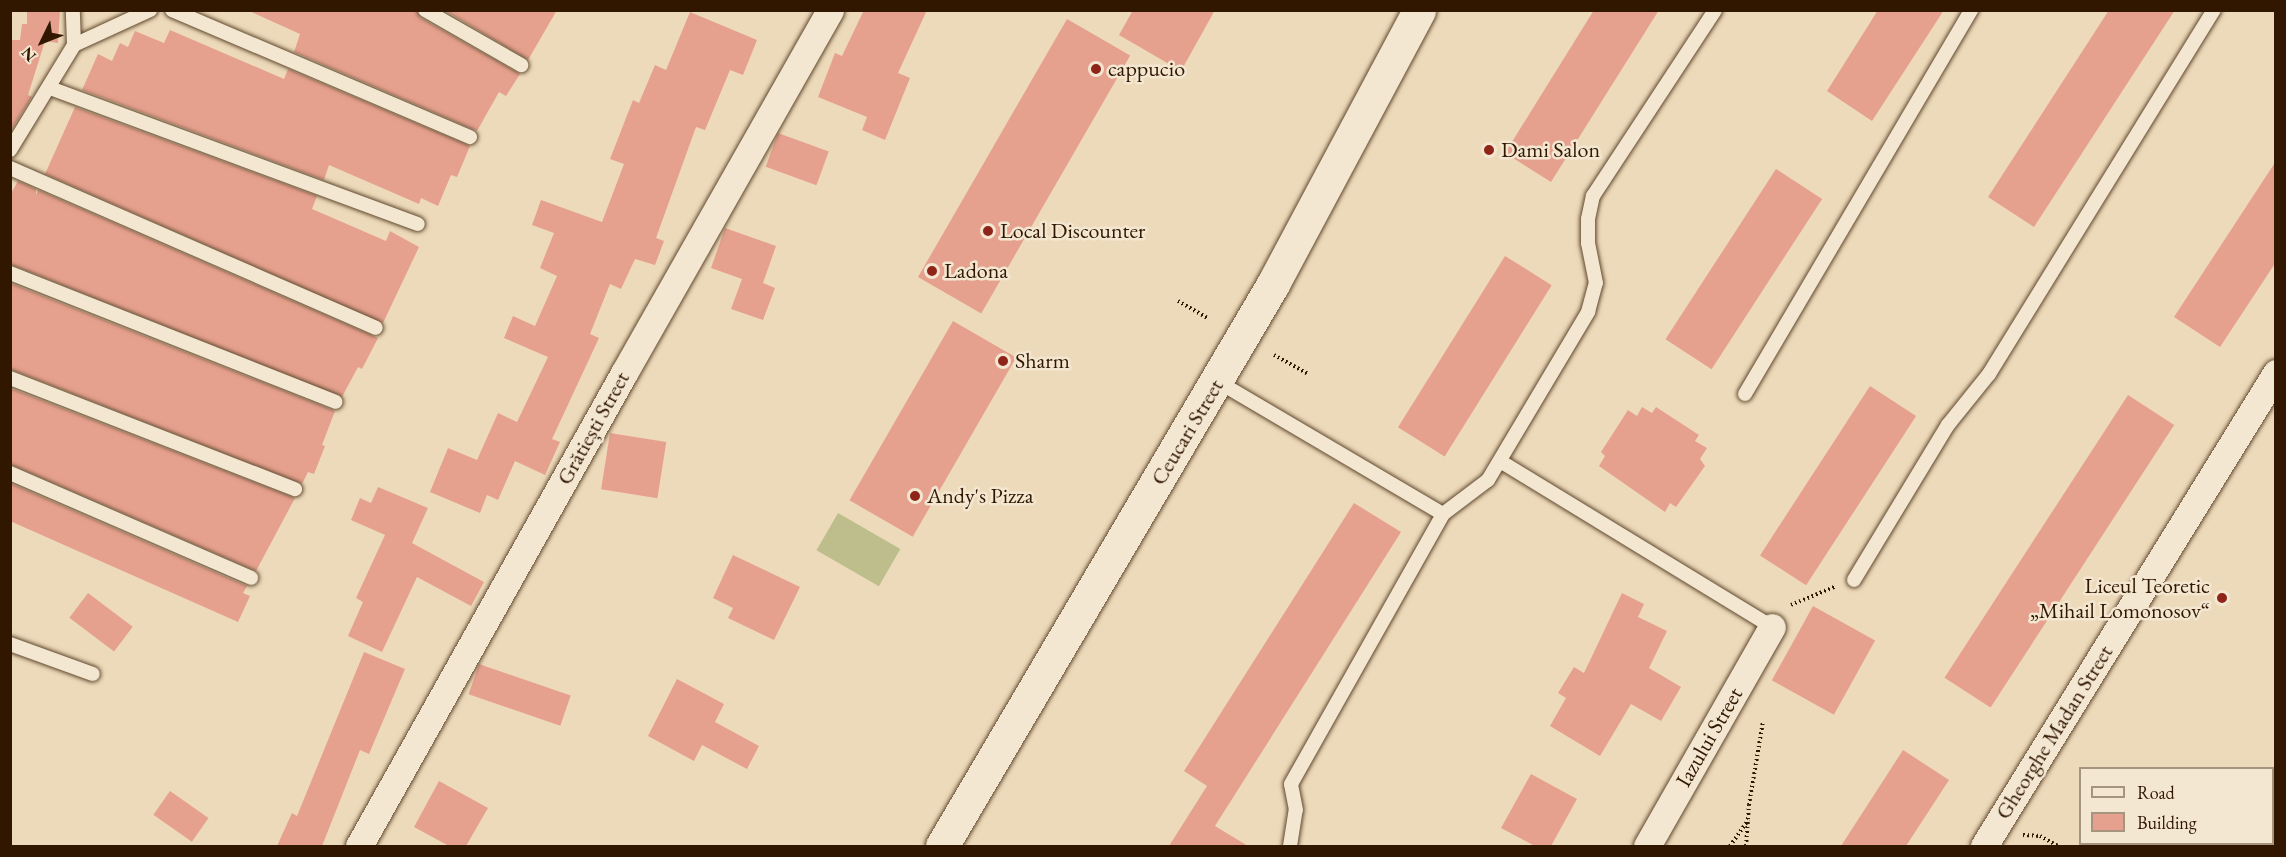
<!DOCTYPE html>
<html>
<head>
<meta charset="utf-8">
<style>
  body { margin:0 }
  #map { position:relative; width:2286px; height:857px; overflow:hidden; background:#eddaba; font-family:"EB Garamond",serif }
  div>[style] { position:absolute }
  .green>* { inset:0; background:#bdbe8c; transform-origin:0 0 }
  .building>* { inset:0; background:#e6a18e; transform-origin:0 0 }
  .path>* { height:4px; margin-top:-2px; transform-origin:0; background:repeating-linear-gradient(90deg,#311700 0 1.5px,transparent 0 4.5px) }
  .roads { filter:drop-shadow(0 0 2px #60482e) drop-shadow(0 0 2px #60482e) }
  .lane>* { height:14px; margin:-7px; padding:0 7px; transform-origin:7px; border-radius:7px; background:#f3e7d2 }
  .street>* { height:27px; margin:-13.5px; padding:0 13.5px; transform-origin:13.5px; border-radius:13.5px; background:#f3e7d2 }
  .secondary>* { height:33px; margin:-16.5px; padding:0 16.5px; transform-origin:16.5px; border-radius:16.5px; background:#f3e7d2 }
  .dots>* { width:16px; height:16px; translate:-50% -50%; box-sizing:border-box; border:3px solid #f3e7d2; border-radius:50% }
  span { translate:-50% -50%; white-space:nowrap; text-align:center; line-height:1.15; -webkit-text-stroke:5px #f3e7d2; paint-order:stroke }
  .poi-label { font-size:22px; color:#311700 }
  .left { translate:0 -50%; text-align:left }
  .right { translate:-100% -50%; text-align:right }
  .street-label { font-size:22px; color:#311700 }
  .frame { position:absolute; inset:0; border:12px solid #311700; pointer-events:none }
  .legend { position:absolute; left:2079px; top:767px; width:195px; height:78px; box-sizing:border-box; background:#f3e7d2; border:2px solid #a5947e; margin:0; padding:8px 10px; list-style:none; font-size:18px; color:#311700 }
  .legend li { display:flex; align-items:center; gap:12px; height:30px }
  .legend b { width:30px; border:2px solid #a5947e }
  .north { position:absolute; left:12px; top:12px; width:60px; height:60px; -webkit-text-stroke:4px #f3e7d2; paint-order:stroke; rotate:227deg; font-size:16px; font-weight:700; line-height:24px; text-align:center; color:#311700 }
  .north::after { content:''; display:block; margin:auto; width:21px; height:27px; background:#311700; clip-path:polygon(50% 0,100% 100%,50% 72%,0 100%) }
</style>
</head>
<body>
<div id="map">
  <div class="green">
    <i style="left:838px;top:513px;width:72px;height:43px;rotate:30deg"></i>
  </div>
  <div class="building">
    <i style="clip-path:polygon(27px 10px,60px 10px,58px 43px,45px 41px,28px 95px,32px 97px,10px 132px,12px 40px,20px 40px,22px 24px,27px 24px)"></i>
    <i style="clip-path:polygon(247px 10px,416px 10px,421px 18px,520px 74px,506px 96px,499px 92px,477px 131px,294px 52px,300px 34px)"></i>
    <i style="clip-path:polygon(444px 10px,557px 10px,528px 60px)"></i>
    <i style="clip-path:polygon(864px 10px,927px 10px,898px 73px,910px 78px,885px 140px,862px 130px,867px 117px,818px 97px,835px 53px,842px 56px)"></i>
    <i style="clip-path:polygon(1133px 10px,1215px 10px,1181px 71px,1119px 35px)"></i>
    <i style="clip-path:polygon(1594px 10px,1659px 10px,1551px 182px,1505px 153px)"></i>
    <i style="clip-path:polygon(1878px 10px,1944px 10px,1872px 121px,1827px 91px)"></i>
    <i style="clip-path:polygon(2109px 10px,2175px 10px,2034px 227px,1988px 197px)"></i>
    <i style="clip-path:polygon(690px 12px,757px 40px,743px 75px,730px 70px,705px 130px,696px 127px,656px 238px,664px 241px,655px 265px,635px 259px,621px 289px,610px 284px,590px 334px,599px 338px,552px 439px,560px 442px,545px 475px,515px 461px,498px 500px,487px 495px,480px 513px,430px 492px,448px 448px,477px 460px,498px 413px,517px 422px,548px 357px,504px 338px,513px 316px,535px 326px,557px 276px,540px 268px,554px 233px,532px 225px,541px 200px,602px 222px,624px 164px,610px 159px,633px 100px,639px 103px,655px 65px,666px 70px)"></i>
    <i style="left:1067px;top:19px;width:73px;height:298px;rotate:30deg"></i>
    <i style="clip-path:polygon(170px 30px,284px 79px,288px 69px,470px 146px,457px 177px,451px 175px,438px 206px,421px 198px,419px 204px,329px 165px,324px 180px,82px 90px,98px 54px,112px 61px,120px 43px,128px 47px,135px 31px,164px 43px)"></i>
    <i style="clip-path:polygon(75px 107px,317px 196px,312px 209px,386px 241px,390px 231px,419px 247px,383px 323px,45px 174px)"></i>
    <i style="left:778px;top:133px;width:54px;height:36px;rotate:20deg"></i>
    <i style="clip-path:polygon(2276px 161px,2276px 262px,2220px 347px,2174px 317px)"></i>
    <i style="left:1776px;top:169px;width:55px;height:203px;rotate:33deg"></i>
    <i style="clip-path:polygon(18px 181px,36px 189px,36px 195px,38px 190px,378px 338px,362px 369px,358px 367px,342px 397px,10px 264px,10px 195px)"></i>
    <i style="clip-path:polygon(725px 228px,776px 246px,763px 283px,775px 288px,763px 320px,731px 309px,742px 279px,711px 268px)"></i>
    <i style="left:1505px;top:256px;width:55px;height:202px;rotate:32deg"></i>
    <i style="clip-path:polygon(10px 283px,335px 411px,322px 445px,325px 446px,314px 474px,308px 472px,302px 484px,10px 369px)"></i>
    <i style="left:953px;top:321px;width:73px;height:207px;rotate:30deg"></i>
    <i style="left:1870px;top:386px;width:55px;height:202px;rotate:33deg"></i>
    <i style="clip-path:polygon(10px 388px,295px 498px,256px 571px,10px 464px)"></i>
    <i style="left:2128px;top:395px;width:55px;height:337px;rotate:33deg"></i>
    <i style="clip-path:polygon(1642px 407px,1652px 413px,1656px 407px,1699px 435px,1695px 441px,1707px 448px,1700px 459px,1705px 466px,1676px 507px,1670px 503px,1665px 512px,1599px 466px,1605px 456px,1601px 452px,1628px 410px,1637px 416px)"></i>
    <i style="left:610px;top:433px;width:57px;height:57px;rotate:9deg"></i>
    <i style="clip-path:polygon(10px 483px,247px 586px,243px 593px,250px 596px,238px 622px,10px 521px)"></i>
    <i style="clip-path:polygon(378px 487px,428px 508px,412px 543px,484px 582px,471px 606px,417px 577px,382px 652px,348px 636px,363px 602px,356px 598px,385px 535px,351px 520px,360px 498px,371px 503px)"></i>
    <i style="clip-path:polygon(1354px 503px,1401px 532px,1215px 826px,1248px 846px,1169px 846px,1207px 786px,1184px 771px)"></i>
    <i style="clip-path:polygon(733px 555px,800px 587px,774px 640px,728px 618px,733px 608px,713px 598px)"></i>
    <i style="left:88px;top:593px;width:56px;height:31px;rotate:37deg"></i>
    <i style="clip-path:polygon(1622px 593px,1644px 604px,1638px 617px,1667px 631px,1649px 668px,1681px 687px,1661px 721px,1631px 704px,1600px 756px,1550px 726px,1566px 698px,1558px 693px,1574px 667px,1584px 673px)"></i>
    <i style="left:1813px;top:606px;width:71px;height:85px;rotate:29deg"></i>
    <i style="clip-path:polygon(364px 652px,405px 669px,369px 754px,360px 750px,322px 846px,277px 846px,292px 813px,297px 816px)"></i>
    <i style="left:479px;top:664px;width:97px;height:32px;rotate:19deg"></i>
    <i style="clip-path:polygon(677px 679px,724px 704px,715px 722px,759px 746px,747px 769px,702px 745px,694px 761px,648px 736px)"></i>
    <i style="clip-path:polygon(1903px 750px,1949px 780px,1906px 846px,1841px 846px)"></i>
    <i style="clip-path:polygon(1531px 774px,1577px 799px,1551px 846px,1535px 846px,1501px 828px)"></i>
    <i style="clip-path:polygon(439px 781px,488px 808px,466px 846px,449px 846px,414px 827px)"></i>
    <i style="left:170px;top:791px;width:47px;height:29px;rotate:35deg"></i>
  </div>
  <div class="path">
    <i style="left:1178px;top:301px;width:34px;rotate:30deg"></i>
    <i style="left:1274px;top:355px;width:38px;rotate:29deg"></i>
    <i style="left:1791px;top:605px;width:47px;rotate:-22.7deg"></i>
    <i style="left:2023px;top:835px;width:17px;rotate:3deg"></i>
    <i style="left:2040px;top:836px;width:21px;rotate:29deg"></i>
    <i style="left:1730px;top:846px;width:32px;rotate:-55deg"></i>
    <i style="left:1746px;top:846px;width:41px;rotate:-85.8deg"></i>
    <i style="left:1749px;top:805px;width:85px;rotate:-80.5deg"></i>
  </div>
  <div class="roads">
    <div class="lane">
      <i style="left:172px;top:10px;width:324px;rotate:23.1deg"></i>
      <i style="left:425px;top:10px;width:111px;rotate:29.8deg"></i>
      <i style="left:74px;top:45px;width:84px;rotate:-24.7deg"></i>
      <i style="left:50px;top:88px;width:392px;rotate:20.3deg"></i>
      <i style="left:10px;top:150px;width:123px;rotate:-58.6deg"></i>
      <i style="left:74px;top:45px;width:35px;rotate:-92deg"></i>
      <i style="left:10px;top:168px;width:399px;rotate:23.6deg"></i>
      <i style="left:10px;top:273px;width:350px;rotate:21.6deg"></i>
      <i style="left:10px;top:378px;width:306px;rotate:21.3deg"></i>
      <i style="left:1217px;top:381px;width:262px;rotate:30.5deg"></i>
      <i style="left:1745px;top:394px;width:446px;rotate:-59.5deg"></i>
      <i style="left:1500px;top:461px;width:319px;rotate:31.4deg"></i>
      <i style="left:10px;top:473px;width:263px;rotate:23.5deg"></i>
      <i style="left:1854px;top:580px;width:181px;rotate:-58.8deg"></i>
      <i style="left:1948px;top:425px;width:65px;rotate:-51.2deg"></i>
      <i style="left:1989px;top:374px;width:428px;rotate:-58.3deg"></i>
      <i style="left:10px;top:644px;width:88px;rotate:19.9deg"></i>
      <i style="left:1290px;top:846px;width:36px;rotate:-81deg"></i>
      <i style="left:1296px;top:810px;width:26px;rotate:-101deg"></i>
      <i style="left:1291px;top:784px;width:310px;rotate:-60.6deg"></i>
      <i style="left:1443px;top:514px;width:56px;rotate:-37.1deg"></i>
      <i style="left:1488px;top:480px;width:196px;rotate:-59.2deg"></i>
      <i style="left:1588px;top:312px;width:30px;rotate:-75deg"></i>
      <i style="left:1596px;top:283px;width:41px;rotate:-101.3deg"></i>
      <i style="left:1588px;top:243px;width:24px;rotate:-90deg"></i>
      <i style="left:1588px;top:219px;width:24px;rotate:-78deg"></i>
      <i style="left:1593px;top:196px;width:222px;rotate:-56.7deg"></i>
    </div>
    <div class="street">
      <i style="left:359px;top:846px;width:542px;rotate:-60.74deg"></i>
      <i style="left:624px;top:373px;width:417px;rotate:-60.4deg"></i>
      <i style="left:1647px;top:846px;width:252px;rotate:-60.3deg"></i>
      <i style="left:1984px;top:846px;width:556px;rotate:-58.31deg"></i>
    </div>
    <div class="secondary">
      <i style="left:942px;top:846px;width:652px;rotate:-59.5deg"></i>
      <i style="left:1273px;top:284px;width:310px;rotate:-61.9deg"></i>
    </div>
  </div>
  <div class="dots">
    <i style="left:1096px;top:69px;background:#8f2418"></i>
    <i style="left:1489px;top:150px;background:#8f2418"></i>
    <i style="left:988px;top:231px;background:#8f2418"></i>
    <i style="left:932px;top:271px;background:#8f2418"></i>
    <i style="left:1003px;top:361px;background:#8f2418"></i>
    <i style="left:915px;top:496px;background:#8f2418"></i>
    <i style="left:2222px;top:598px;background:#8f2418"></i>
  </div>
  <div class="poi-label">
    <span class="left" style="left:1108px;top:69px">cappucio</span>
    <span class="left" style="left:1501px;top:150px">Dami Salon</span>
    <span class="left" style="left:1000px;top:231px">Local Discounter</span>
    <span class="left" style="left:944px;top:271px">Ladona</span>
    <span class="left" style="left:1015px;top:361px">Sharm</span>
    <span class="left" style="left:927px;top:496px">Andy's Pizza</span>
    <span class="right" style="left:2210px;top:598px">Liceul Teoretic<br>„Mihail Lomonosov“</span>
  </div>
  <div class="street-label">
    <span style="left:593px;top:428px;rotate:-61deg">Grătiești Street</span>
    <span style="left:1187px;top:432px;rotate:-59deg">Ceucari Street</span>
    <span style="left:2054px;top:732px;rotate:-58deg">Gheorghe Madan Street</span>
    <span style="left:1709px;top:737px;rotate:-60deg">Iazului Street</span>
  </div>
  <div class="frame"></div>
  <ul class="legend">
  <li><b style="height:8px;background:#f3e7d2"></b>Road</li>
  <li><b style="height:16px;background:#e6a18e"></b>Building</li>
  </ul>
  <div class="north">N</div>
</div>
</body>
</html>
